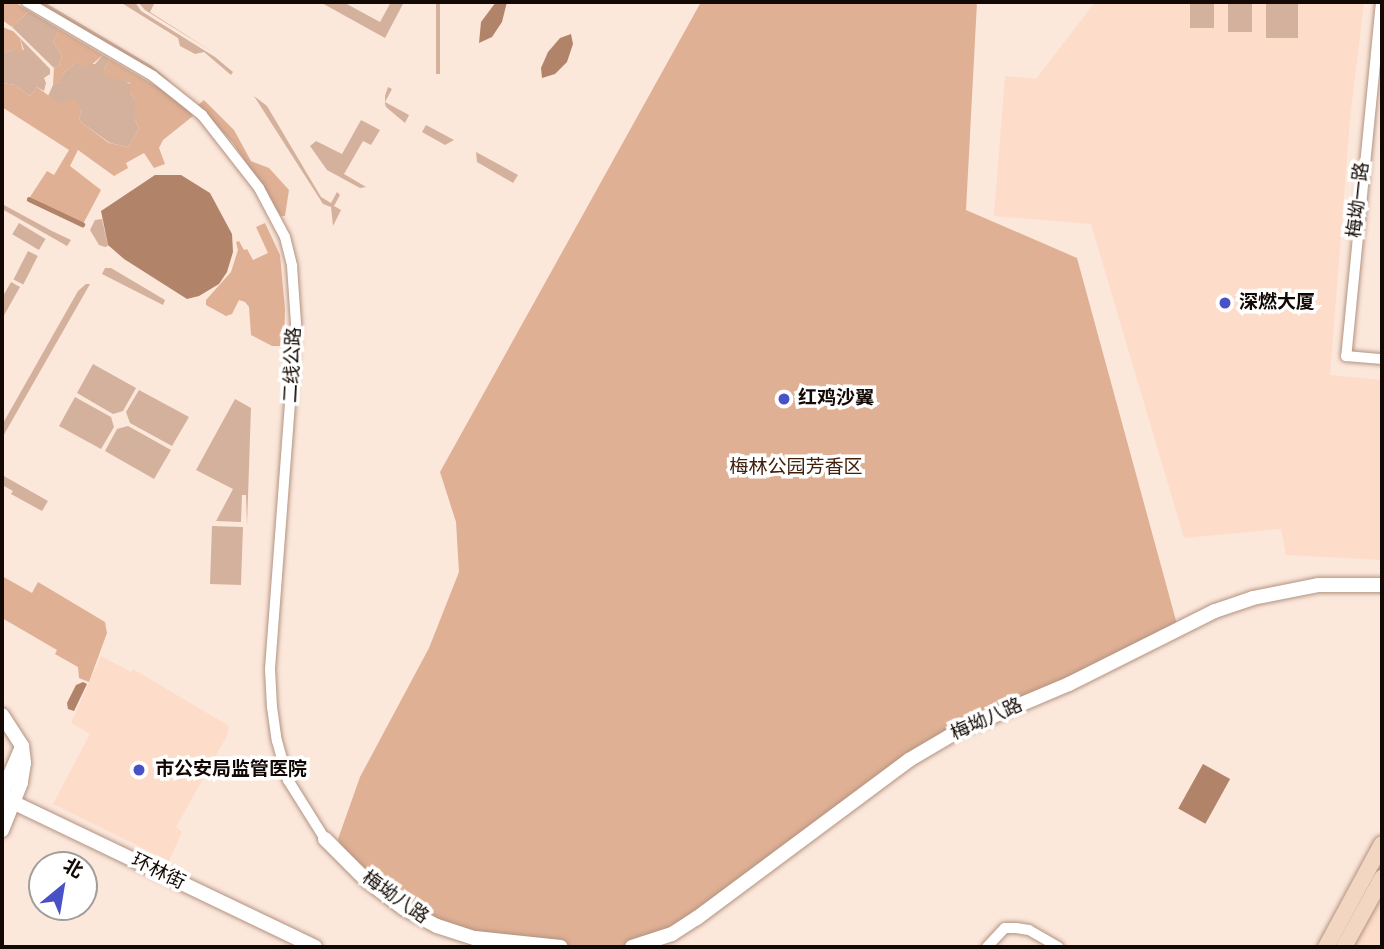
<!DOCTYPE html>
<html>
<head>
<meta charset="utf-8">
<style>
  body { margin:0 }
  #map { position:relative; width:1384px; height:949px; overflow:hidden; background:#fce7db; font-family:"Source Sans 3","Noto Sans SC",sans-serif }
  div>[style] { position:absolute }
  .built>* { inset:0; background:#fddcc9 }
  .green>* { inset:0; background:#d4b19d; transform-origin:0 0 }
  .forest>* { inset:0; background:#dfb094 }
  .water>* { inset:0; background:#b18469; transform-origin:0 0 }
  .stream>* { height:4.5px; margin:-2.25px; padding:0 2.25px; transform-origin:2.25px; border-radius:2.25px; background:#b18469 }
  .roads { filter:drop-shadow(0 0 2px #b29380) drop-shadow(0 0 2px #b29380) }
  .minor>* { height:10px; margin:-5px; padding:0 5px; transform-origin:5px; border-radius:5px; background:#fff }
  .tertiary>* { height:14px; margin:-7px; padding:0 7px; transform-origin:7px; border-radius:7px; background:#fff }
  .secondary>* { height:16px; margin:-8px; padding:0 8px; transform-origin:8px; border-radius:8px; background:#f2d6c2 }
  .dots>* { width:19px; height:19px; translate:-50% -50%; box-sizing:border-box; border:4px solid #fff; border-radius:50% }
  span { translate:-50% -50%; white-space:nowrap; text-align:center; line-height:1.15; -webkit-text-stroke:7px #fff; paint-order:stroke }
  .street-label { font-size:19px; color:#130904 }
  .poi-label { font-size:19px; color:#130904; font-weight:700 }
  .left { translate:0 -50%; text-align:left }
  .park-label { font-size:19px; color:#40200b }
  .frame { position:absolute; inset:0; border:4px solid #130904; pointer-events:none }
  .north { position:absolute; left:28px; top:851px; width:70px; height:70px; box-sizing:border-box; background:#fff; border:2px solid #a19d9b; border-radius:50%; rotate:30deg; font-size:19px; font-weight:700; line-height:28px; text-align:center; color:#130904 }
  .north::after { content:''; display:block; margin:auto; width:24px; height:32px; background:#4951c7; clip-path:polygon(50% 0,100% 100%,50% 72%,0 100%) }
</style>
</head>
<body>
<div id="map">
  <div class="built">
    <i style="clip-path:polygon(1095px 2px,1364px 2px,1350px 119px,1330px 375px,1382px 380px,1382px 560px,1286px 555px,1281px 529px,1184px 538px,1091px 224px,994px 216px,1005px 76px,1036px 79px)"></i>
    <i style="clip-path:polygon(101px 656px,131px 672px,133px 669px,229px 726px,227px 736px,176px 827px,182px 832px,169px 861px,53px 804px,90px 734px,71px 723px)"></i>
    <i style="clip-path:polygon(1382px 893px,1382px 947px,1352px 947px)"></i>
  </div>
  <div class="green">
    <i style="clip-path:polygon(37px 2px,44px 2px,152px 66px,172px 83px)"></i>
    <i style="clip-path:polygon(120px 2px,135px 2px,141px 11px,215px 57px,233px 72px,231px 75px,204px 52px,195px 54px,180px 46px,178px 38px)"></i>
    <i style="clip-path:polygon(138px 2px,155px 2px,150px 12px,216px 54px,145px 10px)"></i>
    <i style="clip-path:polygon(320px 2px,343px 2px,380px 22px,391px 2px,404px 2px,385px 38px)"></i>
    <i style="left:436px;top:2px;width:4px;height:72px"></i>
    <i style="left:1190px;top:2px;width:24px;height:26px"></i>
    <i style="left:1228px;top:2px;width:24px;height:30px"></i>
    <i style="left:1266px;top:2px;width:32px;height:36px"></i>
    <i style="clip-path:polygon(29px 11px,59px 29px,53px 42px,62px 55px,59px 66px,54px 68px,12px 27px)"></i>
    <i style="clip-path:polygon(20px 38px,50px 69px,50px 74px,44px 78px,46px 83px,44px 91px,37px 87px,30px 96px,15px 85px,2px 83px,2px 54px,15px 49px,24px 50px)"></i>
    <i style="clip-path:polygon(103px 55px,110px 59px,104px 69px,130px 84px,130px 92px,135px 100px,135px 119px,139px 129px,128px 147px,110px 143px,82px 123px,79px 119px,82px 110px,55px 103px,48px 96px,53px 85px,61px 82px,63px 74px,75px 63px,95px 64px)"></i>
    <i style="clip-path:polygon(388px 87px,392px 89px,385px 102px,409px 115px,405px 123px,386px 107px,385px 104px,385px 96px)"></i>
    <i style="clip-path:polygon(254px 96px,267px 106px,321px 197px,331px 203px,337px 192px,340px 195px,334px 206px,341px 210px,333px 226px,331px 207px,323px 204px)"></i>
    <i style="clip-path:polygon(361px 120px,380px 130px,371px 145px,363px 141px,344px 174px,366px 187px,360px 188px,327px 170px,310px 146px,316px 141px,342px 154px)"></i>
    <i style="clip-path:polygon(426px 125px,454px 140px,445px 145px,422px 132px)"></i>
    <i style="clip-path:polygon(476px 152px,518px 175px,513px 183px,477px 162px)"></i>
    <i style="clip-path:polygon(2px 204px,52px 231px,71px 240px,67px 246px,2px 209px)"></i>
    <i style="clip-path:polygon(102px 219px,108px 246px,105px 247px,99px 245px,90px 230px,95px 220px)"></i>
    <i style="left:19px;top:223px;width:31px;height:13px;rotate:31deg"></i>
    <i style="left:28px;top:251px;width:11px;height:32px;rotate:27deg"></i>
    <i style="clip-path:polygon(105px 268px,111px 268px,165px 300px,163px 305px,102px 274px)"></i>
    <i style="clip-path:polygon(11px 282px,20px 287px,3px 317px,2px 298px)"></i>
    <i style="clip-path:polygon(86px 284px,90px 284px,2px 438px,2px 425px,78px 291px)"></i>
    <i style="clip-path:polygon(93px 364px,136px 388px,123px 411px,113px 414px,77px 393px)"></i>
    <i style="clip-path:polygon(139px 390px,189px 417px,172px 446px,130px 423px,126px 412px)"></i>
    <i style="clip-path:polygon(75px 397px,111px 417px,114px 427px,101px 449px,59px 426px)"></i>
    <i style="clip-path:polygon(235px 399px,251px 408px,247px 526px,246px 495px,242px 495px,241px 522px,216px 521px,233px 489px,196px 470px)"></i>
    <i style="clip-path:polygon(128px 426px,171px 450px,154px 479px,105px 451px,117px 429px)"></i>
    <i style="clip-path:polygon(2px 475px,48px 501px,42px 511px,11px 494px,13px 491px,4px 486px,2px 488px)"></i>
    <i style="left:212px;top:526px;width:31px;height:58px;rotate:2deg"></i>
  </div>
  <div class="forest">
    <i style="clip-path:polygon(2px 2px,14px 2px,29px 11px,12px 27px,2px 20px)"></i>
    <i style="clip-path:polygon(701px 2px,977px 2px,966px 210px,1077px 258px,1178px 628px,960px 730px,697px 918px,632px 947px,561px 947px,437px 926px,346px 861px,338px 839px,360px 777px,429px 648px,459px 572px,456px 522px,440px 472px)"></i>
    <i style="clip-path:polygon(2px 27px,13px 31px,20px 38px,23px 52px,19px 54px,15px 49px,2px 54px)"></i>
    <i style="clip-path:polygon(59px 29px,103px 55px,89px 67px,75px 63px,63px 74px,62px 82px,53px 85px,54px 68px,59px 66px,62px 55px,53px 42px)"></i>
    <i style="clip-path:polygon(110px 59px,178px 99px,193px 116px,163px 140px,159px 148px,165px 164px,154px 168px,144px 153px,126px 163px,128px 168px,114px 176px,78px 150px,70px 166px,101px 190px,83px 224px,30px 197px,47px 171px,54px 175px,69px 150px,2px 107px,2px 83px,15px 85px,30px 96px,37px 87px,60px 104px,73px 98px,82px 110px,79px 119px,82px 123px,109px 143px,128px 147px,139px 129px,135px 119px,135px 100px,130px 92px,130px 83px,105px 76px,104px 69px)"></i>
    <i style="clip-path:polygon(204px 100px,234px 130px,251px 161px,269px 168px,289px 190px,285px 216px,281px 216px,233px 143px,198px 105px)"></i>
    <i style="clip-path:polygon(265px 223px,280px 255px,285px 309px,284px 346px,272px 346px,251px 335px,249px 307px,245px 302px,239px 300px,232px 314px,226px 316px,206px 305px,206px 300px,231px 272px,238px 250px,236px 242px,239px 241px,244px 250px,247px 249px,253px 260px,268px 253px,256px 227px)"></i>
    <i style="clip-path:polygon(2px 576px,32px 593px,38px 582px,105px 622px,107px 633px,89px 682px,79px 678px,78px 667px,55px 654px,57px 650px,2px 618px)"></i>
  </div>
  <div class="water">
    <i style="clip-path:polygon(496px 2px,507px 2px,502px 22px,492px 37px,479px 43px,481px 22px)"></i>
    <i style="clip-path:polygon(571px 34px,573px 44px,567px 62px,555px 74px,542px 78px,541px 68px,548px 52px,560px 38px)"></i>
    <i style="clip-path:polygon(155px 175px,181px 175px,210px 193px,232px 234px,233px 252px,227px 272px,219px 284px,199px 296px,187px 299px,124px 259px,108px 245px,101px 211px)"></i>
    <i style="clip-path:polygon(83px 682px,87px 684px,74px 711px,68px 709px,67px 703px,76px 685px)"></i>
    <i style="left:1203px;top:764px;width:31px;height:51px;rotate:29deg"></i>
  </div>
  <div class="stream">
    <i style="left:29px;top:199px;width:59px;rotate:25.3deg"></i>
  </div>
  <div class="roads">
    <div class="minor">
      <i style="left:27px;top:2px;width:146px;rotate:30.4deg"></i>
      <i style="left:153px;top:76px;width:63px;rotate:38.5deg"></i>
      <i style="left:202px;top:115px;width:93px;rotate:52deg"></i>
      <i style="left:259px;top:188px;width:55px;rotate:62deg"></i>
      <i style="left:285px;top:237px;width:30px;rotate:76deg"></i>
      <i style="left:292px;top:266px;width:57px;rotate:86deg"></i>
      <i style="left:296px;top:323px;width:347px;rotate:94.3deg"></i>
      <i style="left:270px;top:669px;width:38px;rotate:87deg"></i>
      <i style="left:272px;top:707px;width:34px;rotate:82deg"></i>
      <i style="left:277px;top:741px;width:41px;rotate:74.2deg"></i>
      <i style="left:288px;top:780px;width:70px;rotate:57.9deg"></i>
      <i style="left:1381px;top:2px;width:356px;rotate:95.6deg"></i>
      <i style="left:1346px;top:356px;width:36px;rotate:5deg"></i>
      <i style="left:987px;top:947px;width:26px;rotate:-47deg"></i>
      <i style="left:1005px;top:928px;width:11px"></i>
      <i style="left:1016px;top:928px;width:13px;rotate:9deg"></i>
      <i style="left:1029px;top:930px;width:34px;rotate:30deg"></i>
    </div>
    <div class="tertiary">
      <i style="left:2px;top:715px;width:37px;rotate:57deg"></i>
      <i style="left:22px;top:746px;width:17px;rotate:83deg"></i>
      <i style="left:24px;top:763px;width:20px;rotate:99deg"></i>
      <i style="left:21px;top:783px;width:51px;rotate:112deg"></i>
      <i style="left:2px;top:793px;width:50px;rotate:-66.5deg"></i>
      <i style="left:2px;top:797px;width:347px;rotate:25.6deg"></i>
      <i style="left:325px;top:839px;width:59px;rotate:45deg"></i>
      <i style="left:367px;top:881px;width:45px;rotate:36.9deg"></i>
      <i style="left:403px;top:908px;width:38px;rotate:28deg"></i>
      <i style="left:437px;top:926px;width:40px;rotate:18deg"></i>
      <i style="left:475px;top:938px;width:86px;rotate:6deg"></i>
      <i style="left:632px;top:947px;width:42px;rotate:-18deg"></i>
      <i style="left:672px;top:934px;width:30px;rotate:-33deg"></i>
      <i style="left:697px;top:918px;width:264px;rotate:-36.7deg"></i>
      <i style="left:909px;top:760px;width:59px;rotate:-30.5deg"></i>
      <i style="left:960px;top:730px;width:118px;rotate:-22.9deg"></i>
      <i style="left:1069px;top:684px;width:163px;rotate:-26.6deg"></i>
      <i style="left:1215px;top:611px;width:40px;rotate:-18.9deg"></i>
      <i style="left:1253px;top:598px;width:66px;rotate:-11.3deg"></i>
      <i style="left:1318px;top:585px;width:64px"></i>
    </div>
    <div class="secondary">
      <i style="left:1326px;top:947px;width:117px;rotate:-61.5deg"></i>
      <i style="left:1344px;top:947px;width:79px;rotate:-61.2deg"></i>
    </div>
  </div>
  <div class="dots">
    <i style="left:1225px;top:303px;background:#4951c7"></i>
    <i style="left:784px;top:399px;background:#4951c7"></i>
    <i style="left:139px;top:770px;background:#4951c7"></i>
  </div>
  <div class="street-label">
    <span style="left:1359px;top:200px;rotate:-84deg">梅坳一路</span>
    <span style="left:293px;top:365px;rotate:-87deg">二线公路</span>
    <span style="left:987px;top:720px;rotate:-24deg">梅坳八路</span>
    <span style="left:158px;top:872px;rotate:26deg">环林街</span>
    <span style="left:395px;top:898px;rotate:35deg">梅坳八路</span>
  </div>
  <div class="poi-label">
    <span class="left" style="left:1239px;top:303px">深燃大厦</span>
    <span class="left" style="left:798px;top:399px">红鸡沙翼</span>
    <span class="left" style="left:155px;top:770px">市公安局监管医院</span>
  </div>
  <div class="park-label">
    <span style="left:796px;top:468px">梅林公园芳香区</span>
  </div>
  <div class="frame"></div>
  <div class="north">北</div>
</div>
</body>
</html>
